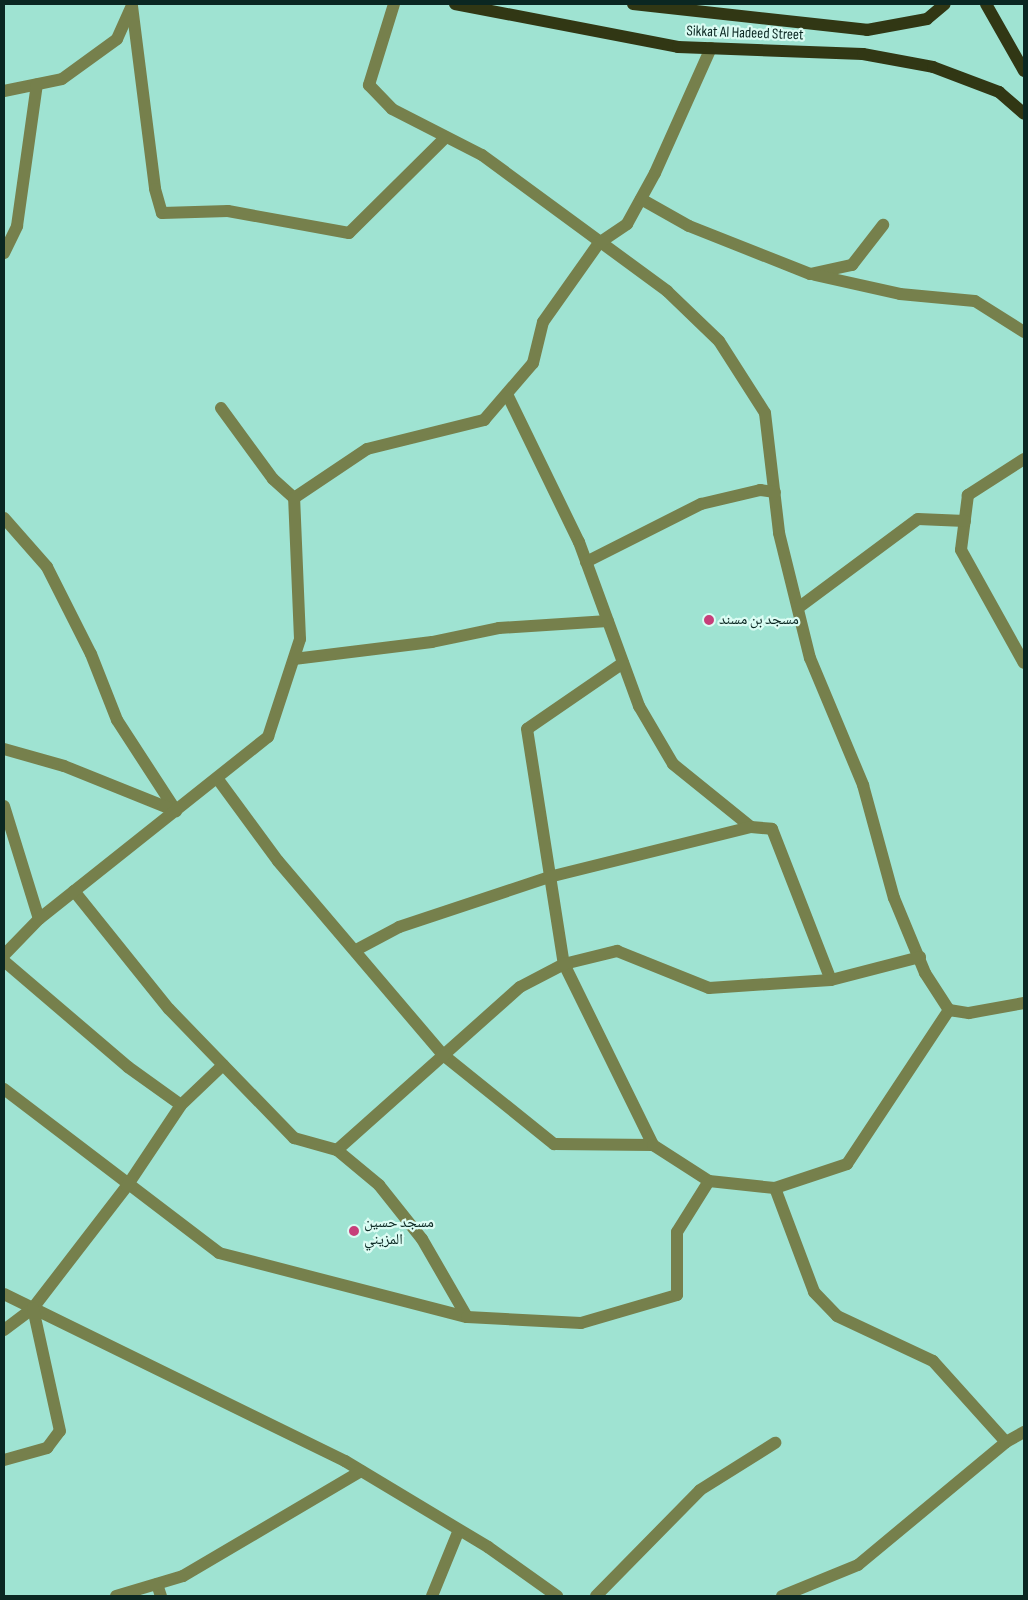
<!DOCTYPE html>
<html>
<head>
<meta charset="utf-8">
<style>
  body { margin:0 }
  #map { position:relative; width:1028px; height:1600px; overflow:hidden; background:#9fe3d2; font-family:"Sofia Sans Condensed","Noto Naskh Arabic",sans-serif }
  div>[style] { position:absolute }
  .minor>* { height:12px; margin:-6px; padding:0 6px; transform-origin:6px; border-radius:6px; background:#76804c }
  .major>* { height:12px; margin:-6px; padding:0 6px; transform-origin:6px; border-radius:6px; background:#313714 }
  .dots>* { width:14px; height:14px; translate:-50% -50%; box-sizing:border-box; border:2px solid #dbfcf3; border-radius:50% }
  span { translate:-50% -50%; white-space:nowrap; text-align:center; line-height:1.15; -webkit-text-stroke:4.5px #dbfcf3; paint-order:stroke }
  .street-label { font-size:15px; color:#0b2722 }
  .poi-label { font-size:15px; color:#0b2722 }
  .left { translate:0 -50%; text-align:left }
  .frame { position:absolute; inset:0; border:5px solid #0b2722; pointer-events:none }
</style>
</head>
<body>
<div id="map">
  <div class="minor">
    <i style="left:394px;top:4px;width:85px;rotate:107.2deg"></i>
    <i style="left:369px;top:85px;width:33px;rotate:46deg"></i>
    <i style="left:392px;top:109px;width:101px;rotate:27.1deg"></i>
    <i style="left:482px;top:155px;width:230px;rotate:36.3deg"></i>
    <i style="left:667px;top:291px;width:72px;rotate:43.9deg"></i>
    <i style="left:719px;top:341px;width:85px;rotate:57.4deg"></i>
    <i style="left:765px;top:413px;width:121px;rotate:83.3deg"></i>
    <i style="left:779px;top:533px;width:129px;rotate:76.1deg"></i>
    <i style="left:810px;top:658px;width:138px;rotate:67.3deg"></i>
    <i style="left:863px;top:785px;width:117px;rotate:74.7deg"></i>
    <i style="left:894px;top:898px;width:81px;rotate:67.5deg"></i>
    <i style="left:925px;top:973px;width:44px;rotate:57deg"></i>
    <i style="left:949px;top:1010px;width:20px;rotate:9deg"></i>
    <i style="left:969px;top:1013px;width:56px;rotate:-10.3deg"></i>
    <i style="left:132px;top:6px;width:184px;rotate:82.8deg"></i>
    <i style="left:155px;top:189px;width:25px;rotate:74deg"></i>
    <i style="left:162px;top:213px;width:66px;rotate:-1.7deg"></i>
    <i style="left:228px;top:211px;width:123px;rotate:10.3deg"></i>
    <i style="left:349px;top:233px;width:136px;rotate:-44.7deg"></i>
    <i style="left:4px;top:91px;width:59px;rotate:-11.7deg"></i>
    <i style="left:62px;top:79px;width:68px;rotate:-36deg"></i>
    <i style="left:117px;top:39px;width:36px;rotate:-66deg"></i>
    <i style="left:641px;top:199px;width:55px;rotate:29.4deg"></i>
    <i style="left:689px;top:226px;width:130px;rotate:21.6deg"></i>
    <i style="left:810px;top:274px;width:43px;rotate:-12.1deg"></i>
    <i style="left:852px;top:265px;width:51px;rotate:-52.2deg"></i>
    <i style="left:4px;top:253px;width:30px;rotate:-64deg"></i>
    <i style="left:17px;top:226px;width:143px;rotate:-82deg"></i>
    <i style="left:815px;top:275px;width:87px;rotate:12.6deg"></i>
    <i style="left:900px;top:294px;width:75px;rotate:5.3deg"></i>
    <i style="left:975px;top:301px;width:58px;rotate:32.3deg"></i>
    <i style="left:507px;top:394px;width:165px;rotate:64.1deg"></i>
    <i style="left:579px;top:542px;width:175px;rotate:69.9deg"></i>
    <i style="left:639px;top:706px;width:67px;rotate:59.6deg"></i>
    <i style="left:673px;top:764px;width:100px;rotate:38.9deg"></i>
    <i style="left:751px;top:827px;width:21px;rotate:5deg"></i>
    <i style="left:772px;top:829px;width:162px;rotate:68.7deg"></i>
    <i style="left:221px;top:408px;width:88px;rotate:53.8deg"></i>
    <i style="left:273px;top:479px;width:28px;rotate:42deg"></i>
    <i style="left:1024px;top:459px;width:67px;rotate:147.3deg"></i>
    <i style="left:968px;top:495px;width:55px;rotate:97.3deg"></i>
    <i style="left:961px;top:550px;width:129px;rotate:60.9deg"></i>
    <i style="left:4px;top:518px;width:65px;rotate:48.7deg"></i>
    <i style="left:47px;top:567px;width:97px;rotate:63.2deg"></i>
    <i style="left:91px;top:654px;width:71px;rotate:68.5deg"></i>
    <i style="left:117px;top:720px;width:108px;rotate:57deg"></i>
    <i style="left:586px;top:562px;width:129px;rotate:-26.8deg"></i>
    <i style="left:701px;top:504px;width:61px;rotate:-13.3deg"></i>
    <i style="left:760px;top:490px;width:15px;rotate:8deg"></i>
    <i style="left:798px;top:608px;width:149px;rotate:-36.6deg"></i>
    <i style="left:918px;top:519px;width:47px;rotate:2.4deg"></i>
    <i style="left:294px;top:659px;width:139px;rotate:-7deg"></i>
    <i style="left:432px;top:642px;width:68px;rotate:-11.8deg"></i>
    <i style="left:499px;top:628px;width:109px;rotate:-3.7deg"></i>
    <i style="left:623px;top:663px;width:116px;rotate:145.5deg"></i>
    <i style="left:527px;top:729px;width:238px;rotate:81.1deg"></i>
    <i style="left:564px;top:964px;width:202px;rotate:63.8deg"></i>
    <i style="left:4px;top:749px;width:62px;rotate:15.8deg"></i>
    <i style="left:64px;top:766px;width:121px;rotate:21.9deg"></i>
    <i style="left:217px;top:778px;width:103px;rotate:53.7deg"></i>
    <i style="left:278px;top:861px;width:253px;rotate:49.6deg"></i>
    <i style="left:442px;top:1054px;width:144px;rotate:38.8deg"></i>
    <i style="left:554px;top:1144px;width:99px;rotate:0.6deg"></i>
    <i style="left:653px;top:1145px;width:67px;rotate:32.7deg"></i>
    <i style="left:709px;top:1181px;width:66px;rotate:6.1deg"></i>
    <i style="left:775px;top:1188px;width:76px;rotate:-18.4deg"></i>
    <i style="left:847px;top:1164px;width:185px;rotate:-56.5deg"></i>
    <i style="left:4px;top:806px;width:118px;rotate:72.8deg"></i>
    <i style="left:74px;top:891px;width:151px;rotate:51.2deg"></i>
    <i style="left:169px;top:1009px;width:180px;rotate:45.9deg"></i>
    <i style="left:294px;top:1138px;width:45px;rotate:15.6deg"></i>
    <i style="left:337px;top:1150px;width:55px;rotate:39.8deg"></i>
    <i style="left:379px;top:1185px;width:69px;rotate:51.5deg"></i>
    <i style="left:422px;top:1239px;width:90px;rotate:60deg"></i>
    <i style="left:356px;top:950px;width:49px;rotate:-28.1deg"></i>
    <i style="left:399px;top:927px;width:158px;rotate:-18.4deg"></i>
    <i style="left:549px;top:877px;width:208px;rotate:-13.9deg"></i>
    <i style="left:4px;top:955px;width:50px;rotate:-45.8deg"></i>
    <i style="left:39px;top:919px;width:293px;rotate:-38.5deg"></i>
    <i style="left:268px;top:737px;width:103px;rotate:-71.9deg"></i>
    <i style="left:300px;top:639px;width:141px;rotate:-92.4deg"></i>
    <i style="left:294px;top:498px;width:88px;rotate:-33.9deg"></i>
    <i style="left:367px;top:449px;width:121px;rotate:-13.9deg"></i>
    <i style="left:484px;top:420px;width:75px;rotate:-49.3deg"></i>
    <i style="left:533px;top:363px;width:42px;rotate:-76.3deg"></i>
    <i style="left:543px;top:322px;width:97px;rotate:-54.7deg"></i>
    <i style="left:599px;top:243px;width:34px;rotate:-34deg"></i>
    <i style="left:627px;top:224px;width:58px;rotate:-61.2deg"></i>
    <i style="left:655px;top:173px;width:137px;rotate:-65.9deg"></i>
    <i style="left:4px;top:961px;width:163px;rotate:40.5deg"></i>
    <i style="left:128px;top:1067px;width:65px;rotate:35.6deg"></i>
    <i style="left:4px;top:1089px;width:270px;rotate:37.3deg"></i>
    <i style="left:219px;top:1253px;width:256px;rotate:14.5deg"></i>
    <i style="left:467px;top:1317px;width:114px;rotate:3deg"></i>
    <i style="left:581px;top:1323px;width:100px;rotate:-16.3deg"></i>
    <i style="left:677px;top:1295px;width:63px;rotate:-90deg"></i>
    <i style="left:677px;top:1232px;width:60px;rotate:-57.9deg"></i>
    <i style="left:337px;top:1150px;width:245px;rotate:-41.7deg"></i>
    <i style="left:520px;top:987px;width:50px;rotate:-27.6deg"></i>
    <i style="left:564px;top:964px;width:55px;rotate:-13.8deg"></i>
    <i style="left:617px;top:951px;width:99px;rotate:21.9deg"></i>
    <i style="left:709px;top:988px;width:122px;rotate:-3.8deg"></i>
    <i style="left:831px;top:980px;width:92px;rotate:-14.5deg"></i>
    <i style="left:775px;top:1188px;width:111px;rotate:69.4deg"></i>
    <i style="left:814px;top:1292px;width:33px;rotate:46deg"></i>
    <i style="left:837px;top:1316px;width:106px;rotate:25.1deg"></i>
    <i style="left:933px;top:1361px;width:109px;rotate:48deg"></i>
    <i style="left:4px;top:1294px;width:380px;rotate:26.1deg"></i>
    <i style="left:345px;top:1461px;width:167px;rotate:31deg"></i>
    <i style="left:488px;top:1547px;width:85px;rotate:35.4deg"></i>
    <i style="left:4px;top:1330px;width:36px;rotate:-37deg"></i>
    <i style="left:33px;top:1308px;width:154px;rotate:-52.4deg"></i>
    <i style="left:127px;top:1186px;width:97px;rotate:-56.3deg"></i>
    <i style="left:181px;top:1105px;width:58px;rotate:-43.6deg"></i>
    <i style="left:4px;top:1460px;width:45px;rotate:-15.6deg"></i>
    <i style="left:47px;top:1448px;width:21px;rotate:-53deg"></i>
    <i style="left:60px;top:1431px;width:126px;rotate:-102.4deg"></i>
    <i style="left:157px;top:1584px;width:13px;rotate:72deg"></i>
    <i style="left:116px;top:1596px;width:70px;rotate:-16.6deg"></i>
    <i style="left:183px;top:1576px;width:207px;rotate:-30.5deg"></i>
    <i style="left:432px;top:1596px;width:71px;rotate:-67.8deg"></i>
    <i style="left:596px;top:1596px;width:148px;rotate:-45.5deg"></i>
    <i style="left:700px;top:1490px;width:89px;rotate:-32.1deg"></i>
    <i style="left:782px;top:1596px;width:82px;rotate:-22.2deg"></i>
    <i style="left:858px;top:1565px;width:192px;rotate:-39.7deg"></i>
    <i style="left:1006px;top:1442px;width:21px;rotate:-29deg"></i>
  </div>
  <div class="major">
    <i style="left:455px;top:4px;width:227px;rotate:10.9deg"></i>
    <i style="left:678px;top:47px;width:185px;rotate:2.2deg"></i>
    <i style="left:863px;top:54px;width:71px;rotate:10.5deg"></i>
    <i style="left:933px;top:67px;width:71px;rotate:20.7deg"></i>
    <i style="left:999px;top:92px;width:33px;rotate:41deg"></i>
    <i style="left:633px;top:4px;width:235px;rotate:6.3deg"></i>
    <i style="left:867px;top:30px;width:61px;rotate:-10.4deg"></i>
    <i style="left:927px;top:19px;width:23px;rotate:-40deg"></i>
    <i style="left:986px;top:4px;width:77px;rotate:60.4deg"></i>
  </div>
  <div class="dots">
    <i style="left:709px;top:620px;background:#c73e7a"></i>
    <i style="left:354px;top:1231px;background:#c73e7a"></i>
  </div>
  <div class="street-label">
    <span style="left:745px;top:33px;rotate:2deg">Sikkat Al Hadeed Street</span>
  </div>
  <div class="poi-label">
    <span class="left" style="left:719px;top:620px">مسجد بن مسند</span>
    <span class="left" style="left:364px;top:1231px">مسجد حسين<br>المزيني</span>
  </div>
  <div class="frame"></div>
</div>
</body>
</html>
